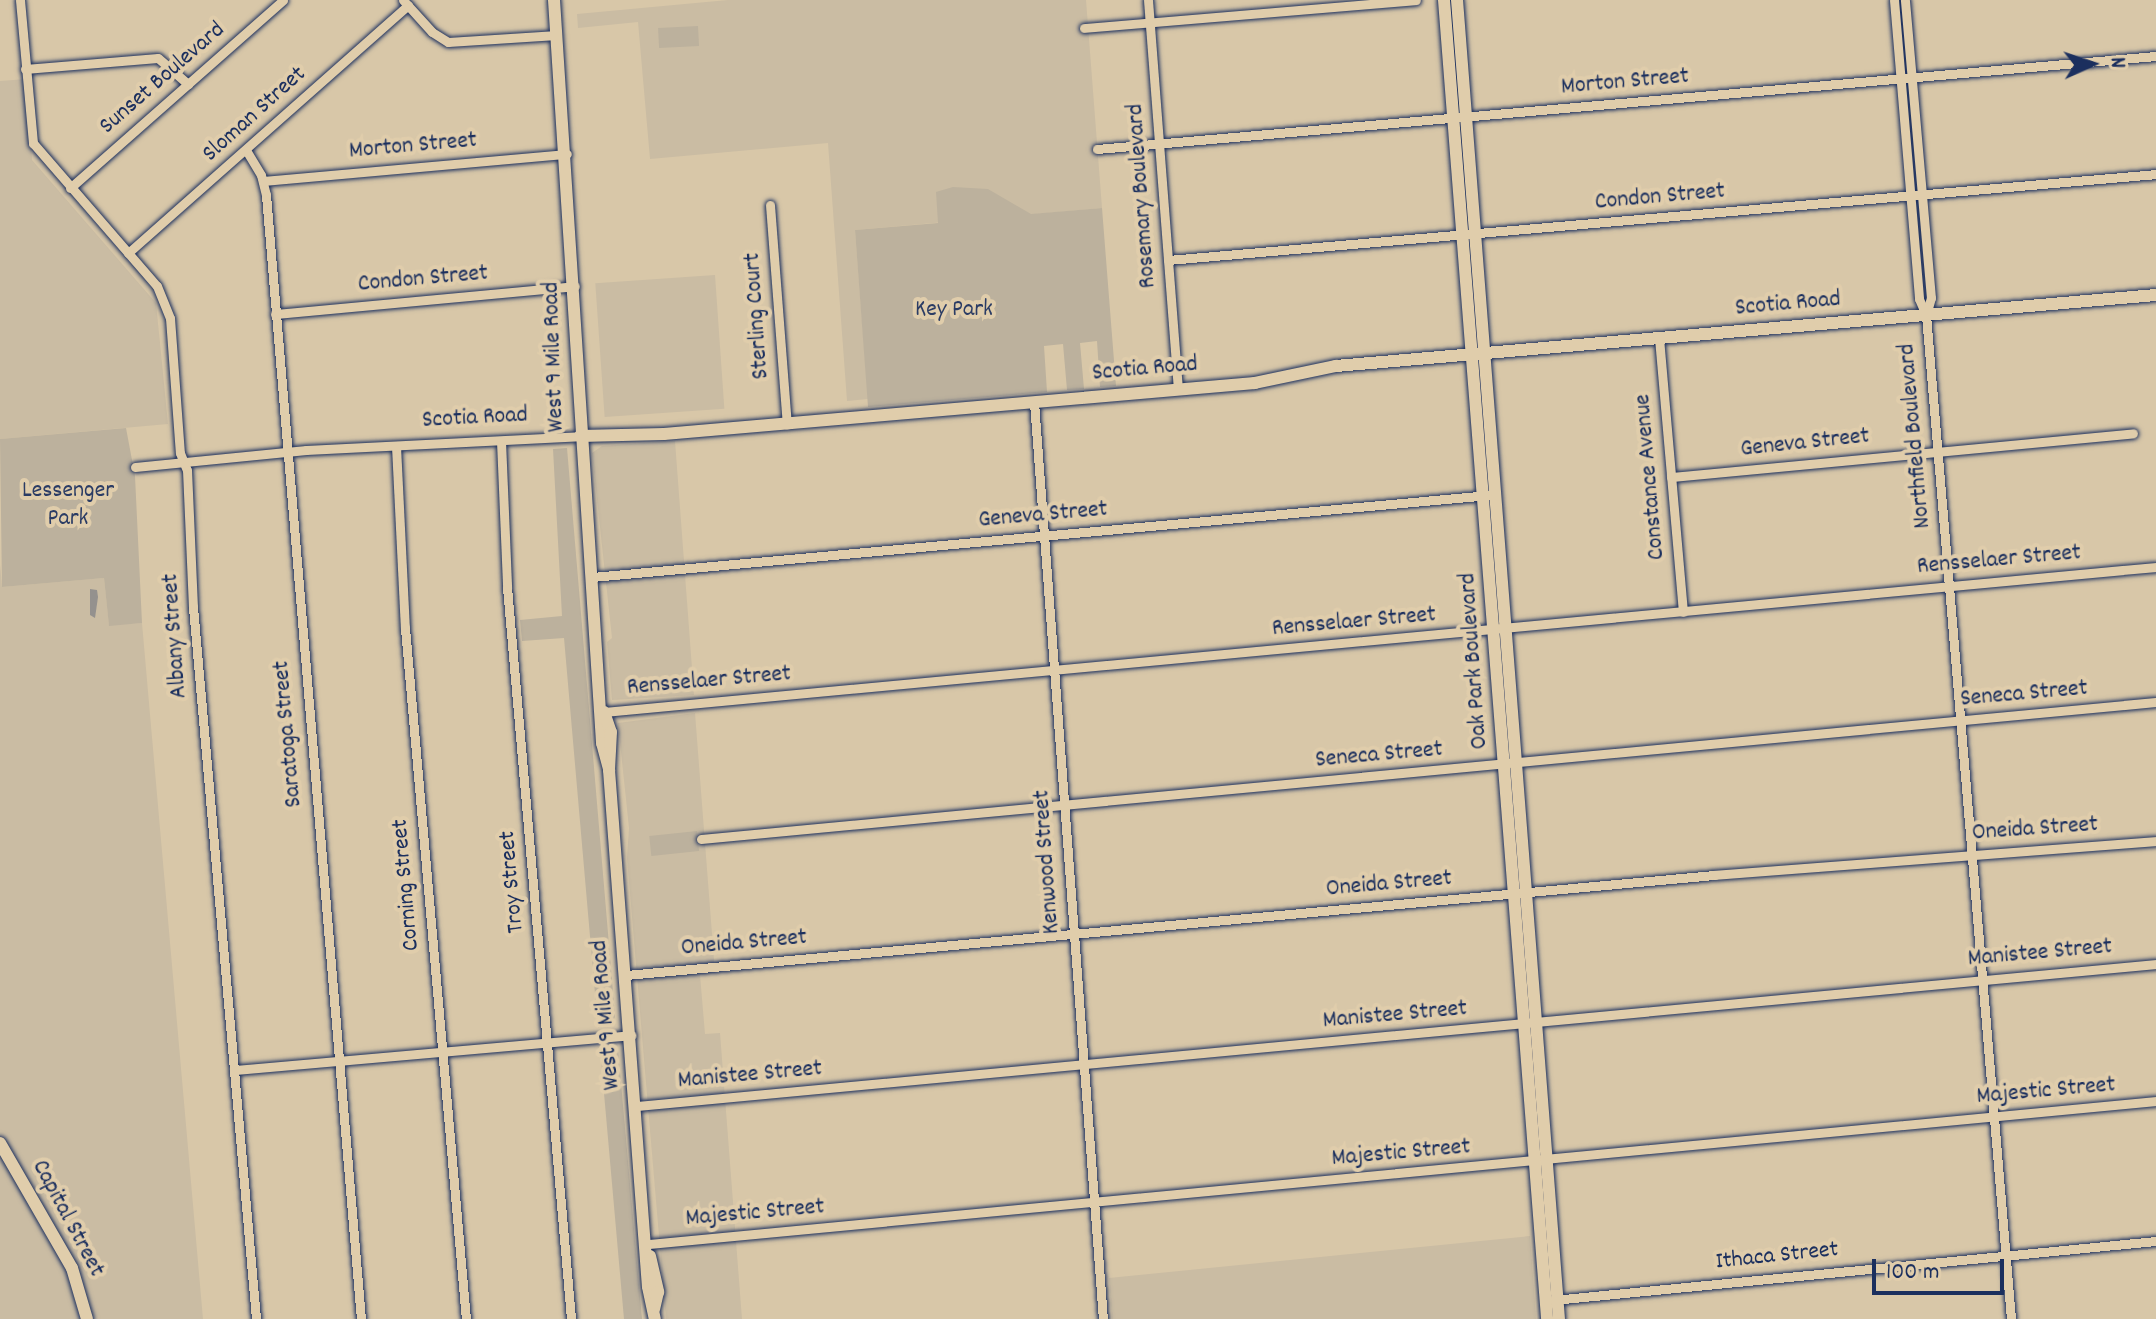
<!DOCTYPE html>
<html>
<head>
<meta charset="utf-8">
<style>
  body { margin:0 }
  #map { position:relative; width:2156px; height:1319px; overflow:hidden; background:#d8c7a8; font-family:Dekko,sans-serif }
  div>[style] { position:absolute }
  .built>* { inset:0; background:#cabca3; transform-origin:0 0 }
  .green>* { inset:0; background:#bcb19d; transform-origin:0 0 }
  .water>* { inset:0; background:#94918e }
  .roads { filter:drop-shadow(0 0 2px #1b2f5e) drop-shadow(0 0 2px #1b2f5e) }
  .street>* { height:9px; margin:-4.5px; padding:0 4.5px; transform-origin:4.5px; border-radius:4.5px; background:#e0cdab }
  .secondary>* { height:12px; margin:-6px; padding:0 6px; transform-origin:6px; border-radius:6px; background:#e0cdab }
  span { translate:-50% -50%; white-space:nowrap; text-align:center; line-height:1.15; -webkit-text-stroke:8px #e0cdab; paint-order:stroke }
  .street-label { font-size:24px; color:#1b2f5e }
  .park-label { font-size:24px; color:#2b3c64 }
  .north { position:absolute; left:2052px; top:24px; width:80px; height:80px; -webkit-text-stroke:6px #e0cdab; paint-order:stroke; rotate:87deg; font-size:22px; font-weight:700; line-height:32px; text-align:center; color:#1b2f5e }
  .north::after { content:''; display:block; margin:auto; width:28px; height:36px; background:#1b2f5e; clip-path:polygon(50% 0,100% 100%,50% 72%,0 100%) }
  .scale { position:absolute; left:1872px; top:1259px; width:132px; height:36px; box-sizing:border-box; border:4px solid #1b2f5e; border-top:0; padding-left:10px; font-size:24px; line-height:28px; white-space:nowrap; color:#1b2f5e; -webkit-text-stroke:6px #e0cdab; paint-order:stroke }
</style>
</head>
<body>
<div id="map">
  <div class="built">
    <i style="clip-path:polygon(728px 0,1086px 0,1102px 208px,855px 230px,868px 399px,847px 401px,828px 143px,650px 159px,638px 22px,578px 28px,577px 14px)"></i>
    <i style="clip-path:polygon(27px 79px,32px 160px,156px 303px,168px 424px,0 439px,0 81px)"></i>
    <i style="left:715px;top:275px;width:134px;height:120px;rotate:86deg"></i>
    <i style="clip-path:polygon(675px 441px,694px 695px,612px 700px,607px 642px,612px 638px,592px 453px,602px 446px)"></i>
    <i style="clip-path:polygon(0 564px,2px 587px,104px 578px,109px 625px,142px 623px,203px 1319px,0 1319px)"></i>
    <i style="clip-path:polygon(695px 713px,715px 973px,700px 975px,705px 1034px,720px 1033px,742px 1319px,666px 1319px,627px 858px,629px 828px,618px 723px)"></i>
    <i style="clip-path:polygon(1530px 1236px,1536px 1319px,1112px 1319px,1109px 1278px)"></i>
  </div>
  <div class="green">
    <i style="left:698px;top:26px;width:20px;height:40px;rotate:87deg"></i>
    <i style="clip-path:polygon(953px 187px,988px 189px,1031px 214px,1102px 208px,1116px 386px,1100px 387px,1097px 341px,1080px 343px,1084px 389px,1067px 390px,1063px 344px,1044px 346px,1047px 392px,868px 407px,855px 230px,938px 223px,936px 192px)"></i>
    <i style="clip-path:polygon(126px 428px,135px 476px,142px 623px,109px 626px,104px 578px,2px 587px,0 439px)"></i>
    <i style="clip-path:polygon(567px 448px,615px 1016px,612px 1027px,598px 1028px,564px 638px,522px 641px,520px 620px,562px 616px,553px 449px)"></i>
    <i style="left:697px;top:831px;width:20px;height:48px;rotate:84deg"></i>
    <i style="clip-path:polygon(616px 1046px,618px 1049px,642px 1319px,624px 1319px,600px 1048px)"></i>
  </div>
  <div class="water">
    <i style="clip-path:polygon(90px 589px,97px 590px,98px 597px,95px 618px,90px 615px)"></i>
  </div>
  <div class="roads">
    <div class="street">
      <i style="left:20px;top:0;width:144px;rotate:84.8deg"></i>
      <i style="left:33px;top:143px;width:189px;rotate:49.1deg"></i>
      <i style="left:157px;top:286px;width:35px;rotate:68deg"></i>
      <i style="left:170px;top:318px;width:135px;rotate:85.8deg"></i>
      <i style="left:180px;top:453px;width:18px;rotate:68deg"></i>
      <i style="left:187px;top:470px;width:137px;rotate:87.5deg"></i>
      <i style="left:193px;top:607px;width:715px;rotate:84.94deg"></i>
      <i style="left:403px;top:0;width:43px;rotate:47.8deg"></i>
      <i style="left:432px;top:32px;width:19px;rotate:32deg"></i>
      <i style="left:448px;top:42px;width:109px;rotate:-3.7deg"></i>
      <i style="left:1148px;top:0;width:390px;rotate:85.6deg"></i>
      <i style="left:1894px;top:0;width:300px;rotate:85.2deg"></i>
      <i style="left:1919px;top:299px;width:17px;rotate:66deg"></i>
      <i style="left:1926px;top:315px;width:18px;rotate:-74deg"></i>
      <i style="left:1931px;top:298px;width:299px;rotate:-95deg"></i>
      <i style="left:1084px;top:28px;width:333px;rotate:-4.8deg"></i>
      <i style="left:25px;top:69px;width:133px;rotate:-4.7deg"></i>
      <i style="left:158px;top:58px;width:40px;rotate:41deg"></i>
      <i style="left:1097px;top:149px;width:1063px;rotate:-5.02deg"></i>
      <i style="left:246px;top:150px;width:29px;rotate:59deg"></i>
      <i style="left:261px;top:175px;width:21px;rotate:76deg"></i>
      <i style="left:266px;top:195px;width:1128px;rotate:85.17deg"></i>
      <i style="left:263px;top:181px;width:305px;rotate:-5.1deg"></i>
      <i style="left:70px;top:188px;width:284px;rotate:-41.4deg"></i>
      <i style="left:770px;top:205px;width:220px;rotate:85.6deg"></i>
      <i style="left:128px;top:253px;width:374px;rotate:-41.5deg"></i>
      <i style="left:1168px;top:260px;width:992px;rotate:-4.97deg"></i>
      <i style="left:275px;top:314px;width:301px;rotate:-5.3deg"></i>
      <i style="left:1926px;top:315px;width:1008px;rotate:85.16deg"></i>
      <i style="left:1659px;top:338px;width:275px;rotate:85deg"></i>
      <i style="left:1034px;top:402px;width:920px;rotate:85.7deg"></i>
      <i style="left:501px;top:441px;width:146px;rotate:87.6deg"></i>
      <i style="left:507px;top:587px;width:735px;rotate:85deg"></i>
      <i style="left:396px;top:446px;width:182px;rotate:87.2deg"></i>
      <i style="left:405px;top:628px;width:694px;rotate:84.96deg"></i>
      <i style="left:135px;top:467px;width:172px;rotate:-5.7deg"></i>
      <i style="left:306px;top:450px;width:274px;rotate:-2.9deg"></i>
      <i style="left:1671px;top:477px;width:464px;rotate:-5.4deg"></i>
      <i style="left:592px;top:577px;width:901px;rotate:-5.22deg"></i>
      <i style="left:604px;top:712px;width:1559px;rotate:-5.34deg"></i>
      <i style="left:701px;top:839px;width:1461px;rotate:-5.38deg"></i>
      <i style="left:626px;top:975px;width:1093px;rotate:-5.25deg"></i>
      <i style="left:1714px;top:875px;width:443px;rotate:-4.4deg"></i>
      <i style="left:234px;top:1070px;width:399px;rotate:-5deg"></i>
      <i style="left:637px;top:1106px;width:1526px;rotate:-5.34deg"></i>
      <i style="left:649px;top:1244px;width:1514px;rotate:-5.42deg"></i>
      <i style="left:1553px;top:1300px;width:606px;rotate:-5.59deg"></i>
    </div>
    <div class="secondary">
      <i style="left:554px;top:0;width:745px;rotate:86.3deg"></i>
      <i style="left:602px;top:743px;width:28px;rotate:75deg"></i>
      <i style="left:609px;top:770px;width:518px;rotate:85.69deg"></i>
      <i style="left:648px;top:1287px;width:33px;rotate:78deg"></i>
      <i style="left:1444px;top:0;width:1323px;rotate:85.53deg"></i>
      <i style="left:1457px;top:0;width:1323px;rotate:85.58deg"></i>
      <i style="left:580px;top:436px;width:84px;rotate:-1.4deg"></i>
      <i style="left:664px;top:434px;width:593px;rotate:-4.93deg"></i>
      <i style="left:1255px;top:383px;width:83px;rotate:-11.9deg"></i>
      <i style="left:1336px;top:366px;width:823px;rotate:-4.95deg"></i>
      <i style="left:604px;top:712px;width:21px;rotate:71deg"></i>
      <i style="left:611px;top:732px;width:38px;rotate:93deg"></i>
      <i style="left:0;top:1143px;width:144px;rotate:60.1deg"></i>
      <i style="left:72px;top:1268px;width:53px;rotate:73.6deg"></i>
      <i style="left:650px;top:1256px;width:37px;rotate:77deg"></i>
      <i style="left:658px;top:1292px;width:17px;rotate:103deg"></i>
    </div>
  </div>
  <div class="street-label">
    <span style="left:163px;top:79px;rotate:-41deg">Sunset Boulevard</span>
    <span style="left:1625px;top:83px;rotate:-5deg">Morton Street</span>
    <span style="left:255px;top:115px;rotate:-42deg">Sloman Street</span>
    <span style="left:413px;top:147px;rotate:-5deg">Morton Street</span>
    <span style="left:1143px;top:196px;rotate:-94deg">Rosemary Boulevard</span>
    <span style="left:1660px;top:198px;rotate:-5deg">Condon Street</span>
    <span style="left:423px;top:280px;rotate:-5deg">Condon Street</span>
    <span style="left:1788px;top:305px;rotate:-5deg">Scotia Road</span>
    <span style="left:758px;top:316px;rotate:-94deg">Sterling Court</span>
    <span style="left:555px;top:357px;rotate:-92deg">West 9 Mile Road</span>
    <span style="left:1145px;top:370px;rotate:-5deg">Scotia Road</span>
    <span style="left:475px;top:419px;rotate:-3deg">Scotia Road</span>
    <span style="left:1916px;top:436px;rotate:-95deg">Northfield Boulevard</span>
    <span style="left:1805px;top:444px;rotate:-6deg">Geneva Street</span>
    <span style="left:1651px;top:477px;rotate:-95deg">Constance Avenue</span>
    <span style="left:1043px;top:516px;rotate:-5deg">Geneva Street</span>
    <span style="left:1999px;top:561px;rotate:-5deg">Rensselaer Street</span>
    <span style="left:1354px;top:623px;rotate:-5deg">Rensselaer Street</span>
    <span style="left:176px;top:636px;rotate:-94deg">Albany Street</span>
    <span style="left:1475px;top:661px;rotate:-94deg">Oak Park Boulevard</span>
    <span style="left:709px;top:682px;rotate:-5deg">Rensselaer Street</span>
    <span style="left:2024px;top:695px;rotate:-5deg">Seneca Street</span>
    <span style="left:289px;top:734px;rotate:-95deg">Saratoga Street</span>
    <span style="left:1379px;top:756px;rotate:-5deg">Seneca Street</span>
    <span style="left:2035px;top:830px;rotate:-4deg">Oneida Street</span>
    <span style="left:1048px;top:862px;rotate:-94deg">Kenwood Street</span>
    <span style="left:513px;top:882px;rotate:-95deg">Troy Street</span>
    <span style="left:407px;top:885px;rotate:-95deg">Corning Street</span>
    <span style="left:1389px;top:885px;rotate:-5deg">Oneida Street</span>
    <span style="left:744px;top:944px;rotate:-5deg">Oneida Street</span>
    <span style="left:2040px;top:954px;rotate:-5deg">Manistee Street</span>
    <span style="left:607px;top:1015px;rotate:-95deg">West 9 Mile Road</span>
    <span style="left:1395px;top:1016px;rotate:-5deg">Manistee Street</span>
    <span style="left:750px;top:1076px;rotate:-5deg">Manistee Street</span>
    <span style="left:2046px;top:1092px;rotate:-5deg">Majestic Street</span>
    <span style="left:1401px;top:1154px;rotate:-5deg">Majestic Street</span>
    <span style="left:755px;top:1214px;rotate:-5deg">Majestic Street</span>
    <span style="left:67px;top:1219px;rotate:62deg">Capital Street</span>
    <span style="left:1777px;top:1257px;rotate:-6deg">Ithaca Street</span>
  </div>
  <div class="park-label">
    <span style="left:954px;top:311px">Key Park</span>
    <span style="left:68px;top:506px">Lessenger<br>Park</span>
  </div>
  <div class="north">N</div>
  <div class="scale">100 m</div>
</div>
</body>
</html>
